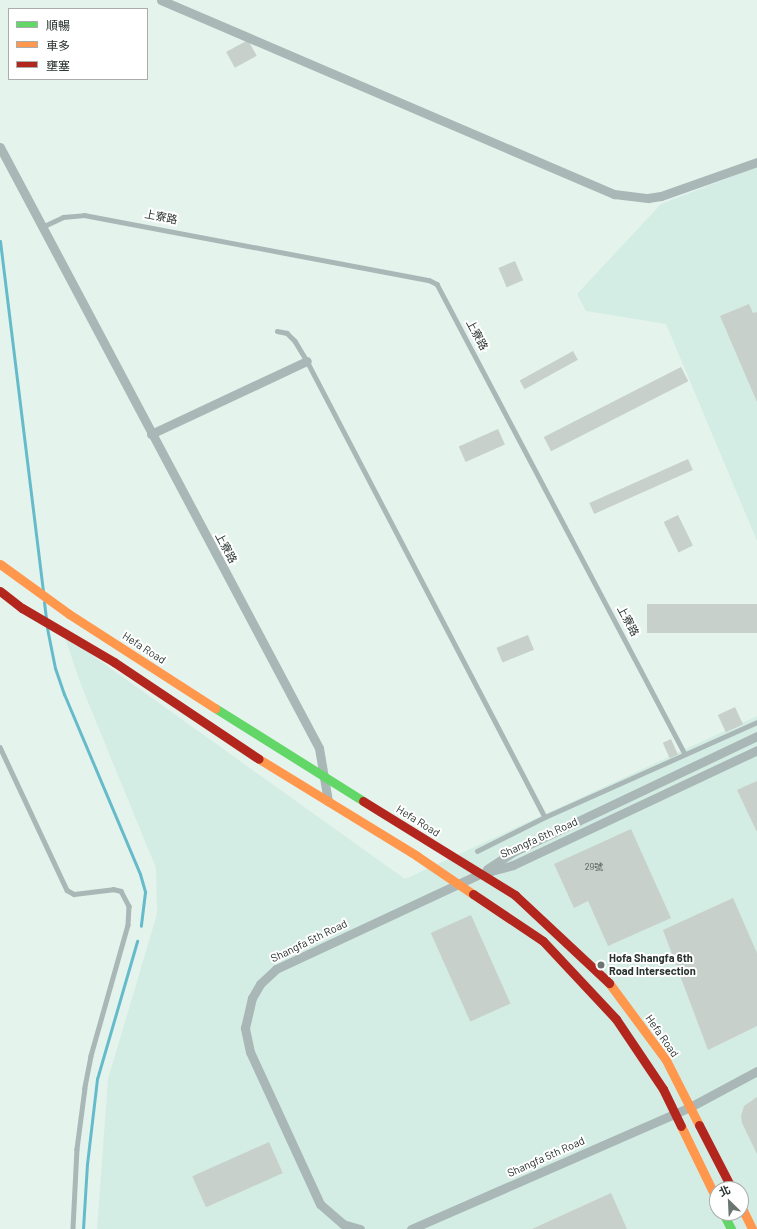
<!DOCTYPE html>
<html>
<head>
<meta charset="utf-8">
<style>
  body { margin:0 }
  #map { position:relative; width:757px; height:1229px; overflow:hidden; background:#e5f3ed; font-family:Barlow,"Noto Sans TC",sans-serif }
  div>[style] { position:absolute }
  .built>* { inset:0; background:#d4ede4 }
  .stream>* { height:3px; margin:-1.5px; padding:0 1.5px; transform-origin:1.5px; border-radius:1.5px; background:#66bbcb }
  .building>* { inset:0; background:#c7d0ca; transform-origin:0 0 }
  .lane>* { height:4.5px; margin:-2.25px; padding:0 2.25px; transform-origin:2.25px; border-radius:2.25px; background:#a9b8b6 }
  .street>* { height:9px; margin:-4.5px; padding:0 4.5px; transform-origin:4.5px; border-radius:4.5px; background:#a9b8b6 }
  .fast>* { height:9px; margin:-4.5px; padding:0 4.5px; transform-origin:4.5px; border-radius:4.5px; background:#63d668 }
  .slow>* { height:9px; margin:-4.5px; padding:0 4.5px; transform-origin:4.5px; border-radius:4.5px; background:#ff974d }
  .jam>* { height:9px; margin:-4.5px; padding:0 4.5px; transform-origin:4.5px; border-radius:4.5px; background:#b3261e }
  .dots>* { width:11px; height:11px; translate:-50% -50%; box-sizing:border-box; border:2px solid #fff; border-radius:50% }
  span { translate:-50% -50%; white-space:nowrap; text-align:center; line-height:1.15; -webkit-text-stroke:4px #fff; paint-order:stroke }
  .number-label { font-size:9px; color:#505a56 }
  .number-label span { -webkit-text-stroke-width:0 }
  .street-label { font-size:11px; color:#29332f }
  .poi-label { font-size:11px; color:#29332f; font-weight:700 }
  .left { translate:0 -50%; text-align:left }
  .legend { position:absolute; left:8px; top:8px; width:140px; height:72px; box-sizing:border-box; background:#fff; border:1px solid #a9adac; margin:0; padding:5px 7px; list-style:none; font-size:12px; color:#29332f }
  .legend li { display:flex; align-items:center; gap:8px; height:20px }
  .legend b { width:20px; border:1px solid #a9adac }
  .north { position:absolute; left:709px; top:1181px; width:40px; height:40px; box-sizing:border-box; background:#fff; border:1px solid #a9adac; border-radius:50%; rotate:336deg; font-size:11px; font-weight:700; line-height:16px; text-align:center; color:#29332f }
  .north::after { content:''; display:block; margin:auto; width:14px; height:18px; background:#6b7672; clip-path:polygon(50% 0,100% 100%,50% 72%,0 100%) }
</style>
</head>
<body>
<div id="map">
  <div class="built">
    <i style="clip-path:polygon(757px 167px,757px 541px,666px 324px,586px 311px,577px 294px,661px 204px)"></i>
    <i style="clip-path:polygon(evenodd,64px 635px,405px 879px,757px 716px,757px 1229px,97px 1229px,108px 1079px,157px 914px,156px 868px,81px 685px,64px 635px,717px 1189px,741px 1189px,741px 1213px,717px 1213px,717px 1189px)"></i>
  </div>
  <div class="stream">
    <i style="left:0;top:241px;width:353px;rotate:83deg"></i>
    <i style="left:44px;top:602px;width:16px;rotate:83deg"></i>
    <i style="left:47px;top:628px;width:41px;rotate:78.7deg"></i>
    <i style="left:55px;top:668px;width:28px;rotate:71deg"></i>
    <i style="left:64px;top:694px;width:195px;rotate:67.1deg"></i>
    <i style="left:140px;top:874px;width:19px;rotate:74deg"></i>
    <i style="left:145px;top:892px;width:34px;rotate:97deg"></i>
    <i style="left:83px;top:1229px;width:65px;rotate:-86.5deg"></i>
    <i style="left:87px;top:1164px;width:86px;rotate:-83.3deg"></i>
    <i style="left:97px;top:1079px;width:144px;rotate:-73.8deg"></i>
  </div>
  <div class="building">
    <i style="left:248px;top:40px;width:18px;height:25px;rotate:61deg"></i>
    <i style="left:515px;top:261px;width:21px;height:18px;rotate:67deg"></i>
    <i style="clip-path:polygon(749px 304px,753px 313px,757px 312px,757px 402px,720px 316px)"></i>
    <i style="left:573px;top:351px;width:10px;height:61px;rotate:61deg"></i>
    <i style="left:681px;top:367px;width:16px;height:154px;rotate:63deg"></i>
    <i style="left:498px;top:429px;width:17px;height:43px;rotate:66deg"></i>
    <i style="left:688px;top:459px;width:12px;height:108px;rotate:66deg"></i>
    <i style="left:678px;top:515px;width:34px;height:16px;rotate:64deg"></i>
    <i style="left:757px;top:604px;width:29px;height:110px;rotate:90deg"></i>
    <i style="left:528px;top:635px;width:16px;height:34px;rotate:68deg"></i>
    <i style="left:735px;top:707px;width:19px;height:19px;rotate:65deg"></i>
    <i style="left:671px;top:739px;width:17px;height:9px;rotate:66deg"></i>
    <i style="clip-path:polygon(757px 781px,757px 832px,737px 790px)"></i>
    <i style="clip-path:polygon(631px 829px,671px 918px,608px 946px,588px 901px,574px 908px,554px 864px)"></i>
    <i style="clip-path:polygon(733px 898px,757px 953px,757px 1026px,708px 1050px,663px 930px)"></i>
    <i style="left:471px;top:915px;width:97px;height:44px;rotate:66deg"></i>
    <i style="clip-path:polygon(757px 1097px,757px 1154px,742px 1123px,741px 1116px,744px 1106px)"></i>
    <i style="left:269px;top:1142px;width:34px;height:84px;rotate:66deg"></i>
    <i style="clip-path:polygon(611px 1193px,627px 1229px,532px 1229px)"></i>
  </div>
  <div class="lane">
    <i style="left:42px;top:227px;width:23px;rotate:-25deg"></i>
    <i style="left:63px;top:217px;width:21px;rotate:-5deg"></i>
    <i style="left:84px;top:215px;width:351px;rotate:10.7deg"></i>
    <i style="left:429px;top:280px;width:9px;rotate:27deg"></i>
    <i style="left:437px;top:284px;width:531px;rotate:62.18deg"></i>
    <i style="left:277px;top:331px;width:10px;rotate:11deg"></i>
    <i style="left:287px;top:333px;width:11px;rotate:45deg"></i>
    <i style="left:295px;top:341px;width:23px;rotate:59deg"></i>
    <i style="left:307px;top:361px;width:514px;rotate:62.44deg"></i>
    <i style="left:0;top:747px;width:158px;rotate:64.9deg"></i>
    <i style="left:67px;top:890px;width:8px;rotate:30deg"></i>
    <i style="left:74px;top:894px;width:39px;rotate:-7deg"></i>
    <i style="left:113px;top:889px;width:8px;rotate:14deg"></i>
    <i style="left:121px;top:891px;width:17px;rotate:62deg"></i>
    <i style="left:129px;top:906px;width:19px;rotate:93deg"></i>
    <i style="left:128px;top:925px;width:136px;rotate:105.8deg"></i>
    <i style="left:91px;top:1056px;width:33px;rotate:101deg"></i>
    <i style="left:85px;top:1088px;width:62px;rotate:97.5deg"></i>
    <i style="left:77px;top:1149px;width:80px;rotate:92.9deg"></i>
    <i style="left:477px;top:851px;width:76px;rotate:-26.6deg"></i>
    <i style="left:545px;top:817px;width:232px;rotate:-24.1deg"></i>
  </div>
  <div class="street">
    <i style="left:161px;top:0;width:493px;rotate:23.2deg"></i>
    <i style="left:614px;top:194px;width:34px;rotate:7deg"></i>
    <i style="left:648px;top:198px;width:13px;rotate:-9deg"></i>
    <i style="left:661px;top:196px;width:102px;rotate:-19.5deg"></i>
    <i style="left:0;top:147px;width:680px;rotate:62.04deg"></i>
    <i style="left:319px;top:748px;width:54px;rotate:80.4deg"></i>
    <i style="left:151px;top:434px;width:172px;rotate:-25.1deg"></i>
    <i style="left:487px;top:869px;width:33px;rotate:-33deg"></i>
    <i style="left:515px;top:851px;width:268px;rotate:-25.4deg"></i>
    <i style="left:360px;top:1229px;width:18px;rotate:-164deg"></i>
    <i style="left:343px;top:1224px;width:30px;rotate:-139deg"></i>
    <i style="left:320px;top:1204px;width:167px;rotate:-114.7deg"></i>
    <i style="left:250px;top:1052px;width:25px;rotate:-102deg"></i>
    <i style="left:245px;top:1028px;width:31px;rotate:-77deg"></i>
    <i style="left:252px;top:998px;width:16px;rotate:-60deg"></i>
    <i style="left:260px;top:984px;width:22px;rotate:-43deg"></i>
    <i style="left:276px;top:969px;width:225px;rotate:-25deg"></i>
    <i style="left:480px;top:874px;width:34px;rotate:-15deg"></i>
    <i style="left:513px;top:865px;width:270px;rotate:-25.2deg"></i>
    <i style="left:411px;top:1229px;width:305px;rotate:-23.6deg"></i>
    <i style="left:690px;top:1107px;width:76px;rotate:-28.2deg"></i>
  </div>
  <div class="fast">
    <i style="left:215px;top:708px;width:175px;rotate:32.1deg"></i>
    <i style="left:723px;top:1213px;width:18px;rotate:63deg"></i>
  </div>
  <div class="slow">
    <i style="left:0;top:564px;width:85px;rotate:35.9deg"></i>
    <i style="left:69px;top:614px;width:174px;rotate:32.8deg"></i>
    <i style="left:259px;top:759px;width:185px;rotate:31.5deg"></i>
    <i style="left:417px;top:856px;width:68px;rotate:34.2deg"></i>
    <i style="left:609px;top:983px;width:96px;rotate:53.5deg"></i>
    <i style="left:666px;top:1060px;width:73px;rotate:63.1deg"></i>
    <i style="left:681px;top:1126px;width:82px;rotate:64.1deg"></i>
    <i style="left:741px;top:1206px;width:25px;rotate:64deg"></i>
  </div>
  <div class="jam">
    <i style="left:0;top:591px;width:28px;rotate:38deg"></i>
    <i style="left:22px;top:608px;width:107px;rotate:30.4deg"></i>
    <i style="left:114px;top:662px;width:174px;rotate:33.8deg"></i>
    <i style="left:363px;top:801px;width:179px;rotate:31.7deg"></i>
    <i style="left:515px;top:895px;width:129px;rotate:43.1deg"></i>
    <i style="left:473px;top:894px;width:84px;rotate:33.9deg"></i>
    <i style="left:543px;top:941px;width:107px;rotate:46.9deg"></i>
    <i style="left:616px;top:1019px;width:84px;rotate:56.1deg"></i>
    <i style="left:663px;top:1089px;width:41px;rotate:64.1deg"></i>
    <i style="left:699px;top:1125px;width:72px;rotate:62.7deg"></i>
  </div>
  <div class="dots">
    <i style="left:601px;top:965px;background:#6b7672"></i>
  </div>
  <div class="number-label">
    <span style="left:594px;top:867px">29號</span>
  </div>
  <div class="street-label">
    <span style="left:161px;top:217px;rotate:11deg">上寮路</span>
    <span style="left:477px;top:335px;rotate:62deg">上寮路</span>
    <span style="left:226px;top:548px;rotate:62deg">上寮路</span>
    <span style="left:628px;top:621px;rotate:62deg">上寮路</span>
    <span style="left:144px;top:648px;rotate:33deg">Hefa Road</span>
    <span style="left:418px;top:821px;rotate:32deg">Hefa Road</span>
    <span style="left:539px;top:838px;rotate:-24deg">Shangfa 6th Road</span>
    <span style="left:309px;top:941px;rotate:-26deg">Shangfa 5th Road</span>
    <span style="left:662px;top:1036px;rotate:55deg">Hefa Road</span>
    <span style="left:546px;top:1157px;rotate:-24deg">Shangfa 5th Road</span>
  </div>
  <div class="poi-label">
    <span class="left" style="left:609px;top:965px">Hofa Shangfa 6th<br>Road Intersection</span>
  </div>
  <ul class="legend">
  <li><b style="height:5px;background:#63d668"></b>順暢</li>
  <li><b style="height:5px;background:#ff974d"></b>車多</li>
  <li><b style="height:5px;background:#b3261e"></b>壅塞</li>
  </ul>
  <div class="north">北</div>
</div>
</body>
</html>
